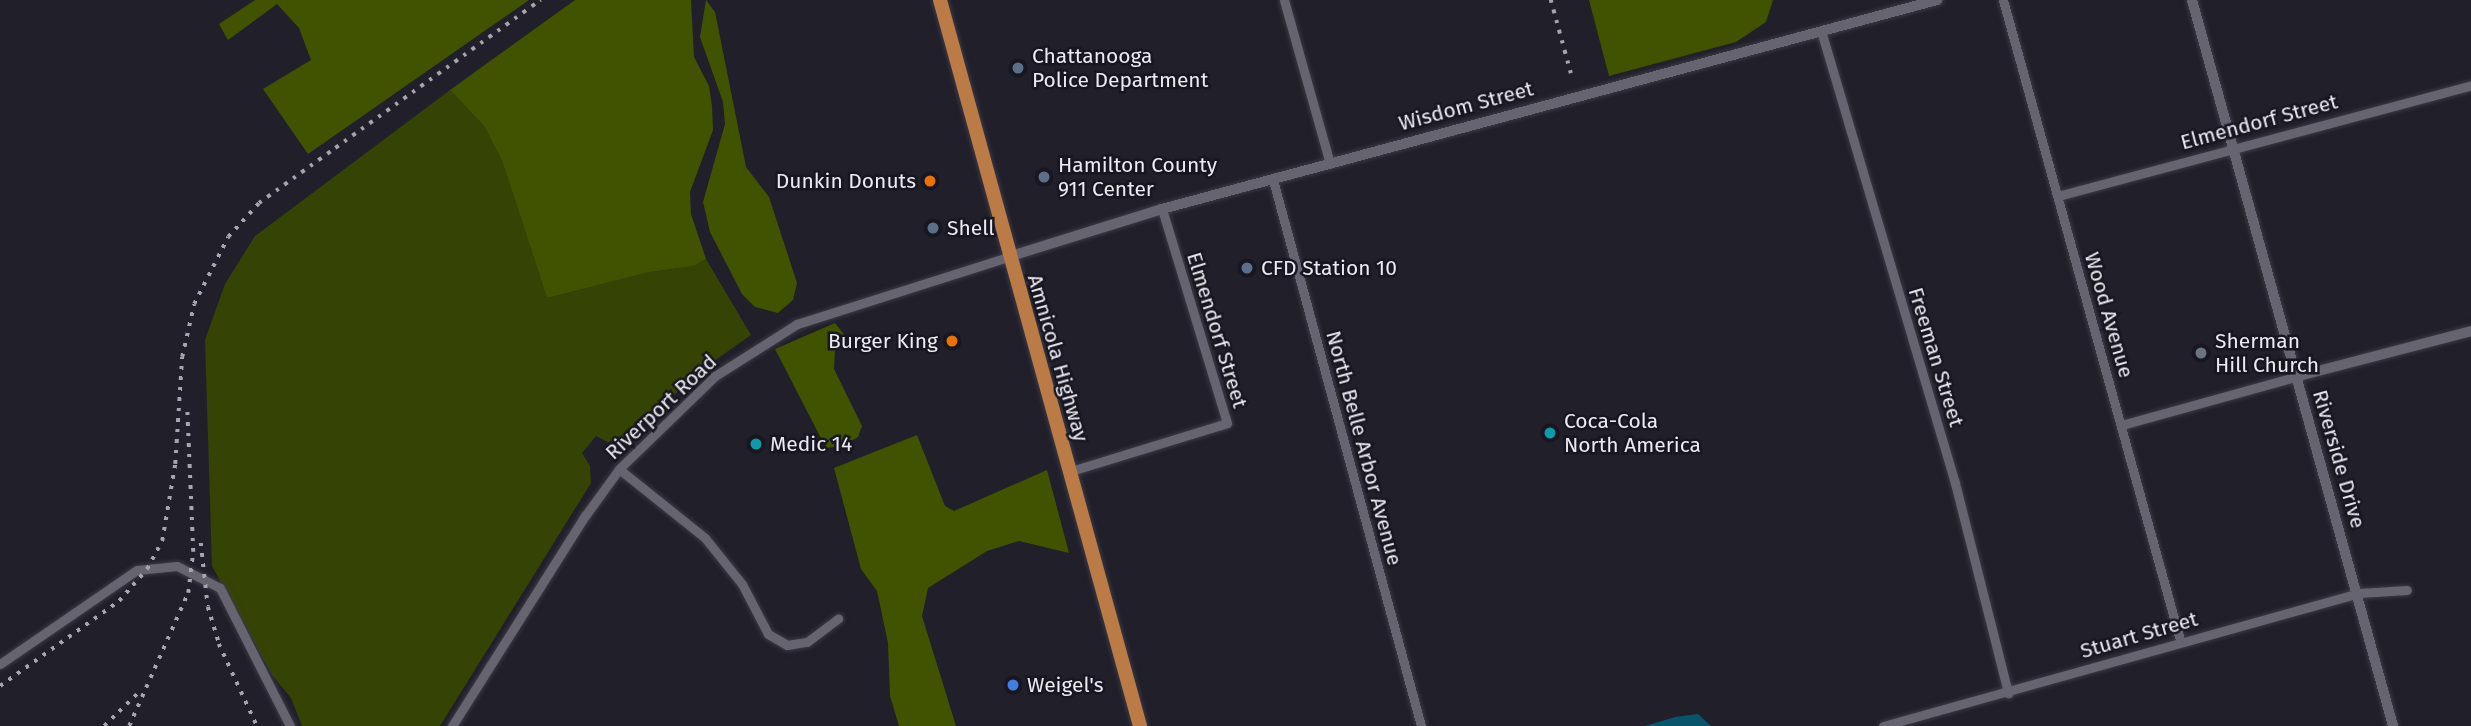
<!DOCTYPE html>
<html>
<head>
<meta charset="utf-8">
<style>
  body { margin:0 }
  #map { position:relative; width:2471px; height:726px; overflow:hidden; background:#211f2a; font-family:"Fira Sans",sans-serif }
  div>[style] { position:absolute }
  .green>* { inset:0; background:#354405 }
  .forest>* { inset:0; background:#415300 }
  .water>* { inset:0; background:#08546b }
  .roads { filter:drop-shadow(0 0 2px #3c3a44) drop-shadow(0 0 2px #3c3a44) }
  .minor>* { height:9px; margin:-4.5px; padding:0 4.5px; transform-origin:4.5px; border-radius:4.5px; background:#666471 }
  .tertiary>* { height:10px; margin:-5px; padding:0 5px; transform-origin:5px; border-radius:5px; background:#666471 }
  .primary>* { height:14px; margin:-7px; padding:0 7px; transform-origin:7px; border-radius:7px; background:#bb7b46 }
  .rail>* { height:3.5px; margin-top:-1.75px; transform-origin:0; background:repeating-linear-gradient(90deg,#a7a6ae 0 3.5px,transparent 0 10.5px) }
  .dots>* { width:19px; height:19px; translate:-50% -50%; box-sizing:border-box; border:4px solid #181620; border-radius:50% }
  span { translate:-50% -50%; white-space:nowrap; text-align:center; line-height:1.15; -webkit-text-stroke:5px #181620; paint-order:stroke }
  .poi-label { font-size:21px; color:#ebeaf1 }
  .left { translate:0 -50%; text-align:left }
  .right { translate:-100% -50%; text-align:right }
  .street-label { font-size:21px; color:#ebeaf1 }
</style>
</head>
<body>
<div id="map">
  <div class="green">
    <i style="clip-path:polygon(450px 90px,484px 126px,502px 161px,547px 298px,650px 272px,694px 266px,706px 259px,751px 335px,704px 368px,625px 439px,608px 442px,596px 436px,582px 453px,590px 466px,591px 483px,440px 726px,302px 726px,291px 698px,272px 675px,212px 566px,205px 340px,225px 284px,255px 236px)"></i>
  </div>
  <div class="forest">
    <i style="clip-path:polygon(255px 0,529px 0,308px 154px,263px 89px,311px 60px,299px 28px,277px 4px,228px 40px,219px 24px)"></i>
    <i style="clip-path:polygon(575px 0,691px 0,694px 57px,709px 86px,712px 106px,713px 130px,690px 192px,691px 214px,706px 259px,694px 266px,650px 272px,547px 298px,502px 161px,484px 126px,450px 90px)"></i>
    <i style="clip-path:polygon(706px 0,715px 12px,746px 167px,769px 197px,797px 283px,793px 300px,778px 313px,755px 307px,742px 294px,710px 232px,703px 202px,725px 124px,723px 102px,700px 37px)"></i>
    <i style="clip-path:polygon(1589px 0,1773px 0,1766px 22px,1736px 42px,1609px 76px)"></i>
    <i style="clip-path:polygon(835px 323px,846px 337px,835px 350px,834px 369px,862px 426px,858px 437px,842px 446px,826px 448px,775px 349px)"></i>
    <i style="clip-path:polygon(917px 435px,945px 506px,954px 511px,1047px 470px,1069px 553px,1019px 541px,987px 551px,928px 588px,922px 616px,956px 726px,899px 726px,890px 696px,888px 643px,877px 591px,861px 569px,834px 468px)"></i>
  </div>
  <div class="water">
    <i style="clip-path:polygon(1698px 714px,1711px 726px,1645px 726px,1675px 717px)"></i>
  </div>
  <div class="roads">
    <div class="minor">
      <i style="left:1284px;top:0;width:170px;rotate:74.3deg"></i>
      <i style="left:2003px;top:0;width:664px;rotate:74.54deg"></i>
      <i style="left:1822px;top:34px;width:468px;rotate:73.5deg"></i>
      <i style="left:1955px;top:483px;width:217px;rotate:75.8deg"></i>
      <i style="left:1273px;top:180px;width:566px;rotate:74.83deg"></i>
      <i style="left:2058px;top:196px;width:428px;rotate:-15deg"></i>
      <i style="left:2122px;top:425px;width:180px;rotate:-15.5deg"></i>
      <i style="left:619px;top:469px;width:110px;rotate:38.7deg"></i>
      <i style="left:705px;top:538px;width:59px;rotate:51.2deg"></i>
      <i style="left:742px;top:584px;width:56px;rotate:62.5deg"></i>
      <i style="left:768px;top:634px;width:22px;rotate:30deg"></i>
      <i style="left:787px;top:645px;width:20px;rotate:-9deg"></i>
      <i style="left:807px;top:642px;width:39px;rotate:-37deg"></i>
      <i style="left:1068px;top:472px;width:166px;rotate:-17.1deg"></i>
      <i style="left:1227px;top:423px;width:224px;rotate:-106.9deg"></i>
      <i style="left:0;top:664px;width:166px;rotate:-34.5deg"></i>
      <i style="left:137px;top:570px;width:40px;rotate:-5.7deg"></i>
      <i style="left:177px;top:566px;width:48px;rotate:27.1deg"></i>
      <i style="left:220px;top:588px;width:155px;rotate:63.1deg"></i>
      <i style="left:452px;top:726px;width:249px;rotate:-57.7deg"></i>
      <i style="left:585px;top:516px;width:58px;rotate:-54.1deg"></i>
      <i style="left:619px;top:469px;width:134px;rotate:-44.1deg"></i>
      <i style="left:715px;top:376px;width:97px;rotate:-32.4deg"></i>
      <i style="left:797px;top:324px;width:221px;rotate:-17.6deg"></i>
      <i style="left:1883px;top:726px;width:493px;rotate:-15.6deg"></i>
      <i style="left:2358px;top:593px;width:49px;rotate:-3.5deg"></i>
    </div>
    <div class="tertiary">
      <i style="left:2192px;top:0;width:753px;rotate:74.52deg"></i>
      <i style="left:1008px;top:257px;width:161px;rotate:-17.3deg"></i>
      <i style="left:1162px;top:209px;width:803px;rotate:-15.09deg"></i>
      <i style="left:2295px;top:377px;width:182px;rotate:-14.6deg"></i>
    </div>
    <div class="primary">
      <i style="left:940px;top:0;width:753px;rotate:74.6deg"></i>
    </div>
  </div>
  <div class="rail">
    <i style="left:1551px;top:0;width:76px;rotate:74.7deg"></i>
    <i style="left:201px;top:543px;width:64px;rotate:83.8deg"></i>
    <i style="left:208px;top:607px;width:39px;rotate:73deg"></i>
    <i style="left:219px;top:644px;width:90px;rotate:65.1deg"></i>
    <i style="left:0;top:686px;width:146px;rotate:-35.5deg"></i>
    <i style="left:119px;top:601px;width:43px;rotate:-48.8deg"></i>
    <i style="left:147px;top:569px;width:32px;rotate:-62deg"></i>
    <i style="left:162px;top:541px;width:78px;rotate:-80.4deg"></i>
    <i style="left:175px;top:464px;width:107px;rotate:-86.3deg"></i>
    <i style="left:182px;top:357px;width:54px;rotate:-77.2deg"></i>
    <i style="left:194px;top:304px;width:75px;rotate:-63.1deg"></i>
    <i style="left:228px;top:237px;width:46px;rotate:-47.6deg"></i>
    <i style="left:259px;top:203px;width:347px;rotate:-35.8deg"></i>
    <i style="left:104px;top:726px;width:46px;rotate:-44.1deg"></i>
    <i style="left:129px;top:726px;width:145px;rotate:-66.1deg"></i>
    <i style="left:188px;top:593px;width:41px;rotate:-83deg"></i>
    <i style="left:193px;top:552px;width:141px;rotate:-92.4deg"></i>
  </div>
  <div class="dots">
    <i style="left:1018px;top:68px;background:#5c6f8a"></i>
    <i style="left:1044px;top:177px;background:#5c6f8a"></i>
    <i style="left:930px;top:181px;background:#e8710a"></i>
    <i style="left:933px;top:228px;background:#5c6f8a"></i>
    <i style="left:1247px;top:268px;background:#5c6f8a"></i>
    <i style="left:952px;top:341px;background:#e8710a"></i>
    <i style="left:2201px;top:353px;background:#6b7280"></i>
    <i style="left:1550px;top:433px;background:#0f9aa8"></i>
    <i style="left:756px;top:444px;background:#0f9aa8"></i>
    <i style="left:1013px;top:685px;background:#3f7fe0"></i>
  </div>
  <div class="poi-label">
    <span class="left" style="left:1032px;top:68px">Chattanooga<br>Police Department</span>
    <span class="left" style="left:1058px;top:177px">Hamilton County<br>911 Center</span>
    <span class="right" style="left:916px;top:181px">Dunkin Donuts</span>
    <span class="left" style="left:947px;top:228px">Shell</span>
    <span class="left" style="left:1261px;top:268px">CFD Station 10</span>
    <span class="right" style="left:938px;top:341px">Burger King</span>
    <span class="left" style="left:2215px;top:353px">Sherman<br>Hill Church</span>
    <span class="left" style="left:1564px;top:433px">Coca-Cola<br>North America</span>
    <span class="left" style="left:770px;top:444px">Medic 14</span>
    <span class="left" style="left:1027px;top:685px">Weigel's</span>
  </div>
  <div class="street-label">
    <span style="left:1466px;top:106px;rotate:-15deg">Wisdom Street</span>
    <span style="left:2259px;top:122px;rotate:-15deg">Elmendorf Street</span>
    <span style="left:2109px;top:315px;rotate:74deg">Wood Avenue</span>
    <span style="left:1217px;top:330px;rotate:73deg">Elmendorf Street</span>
    <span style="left:1936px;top:357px;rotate:73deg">Freeman Street</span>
    <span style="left:1058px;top:358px;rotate:74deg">Amnicola Highway</span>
    <span style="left:661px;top:407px;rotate:-43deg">Riverport Road</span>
    <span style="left:1364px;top:448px;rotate:75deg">North Belle Arbor Avenue</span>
    <span style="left:2339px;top:459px;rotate:74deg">Riverside Drive</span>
    <span style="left:2139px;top:635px;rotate:-16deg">Stuart Street</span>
  </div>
</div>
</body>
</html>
